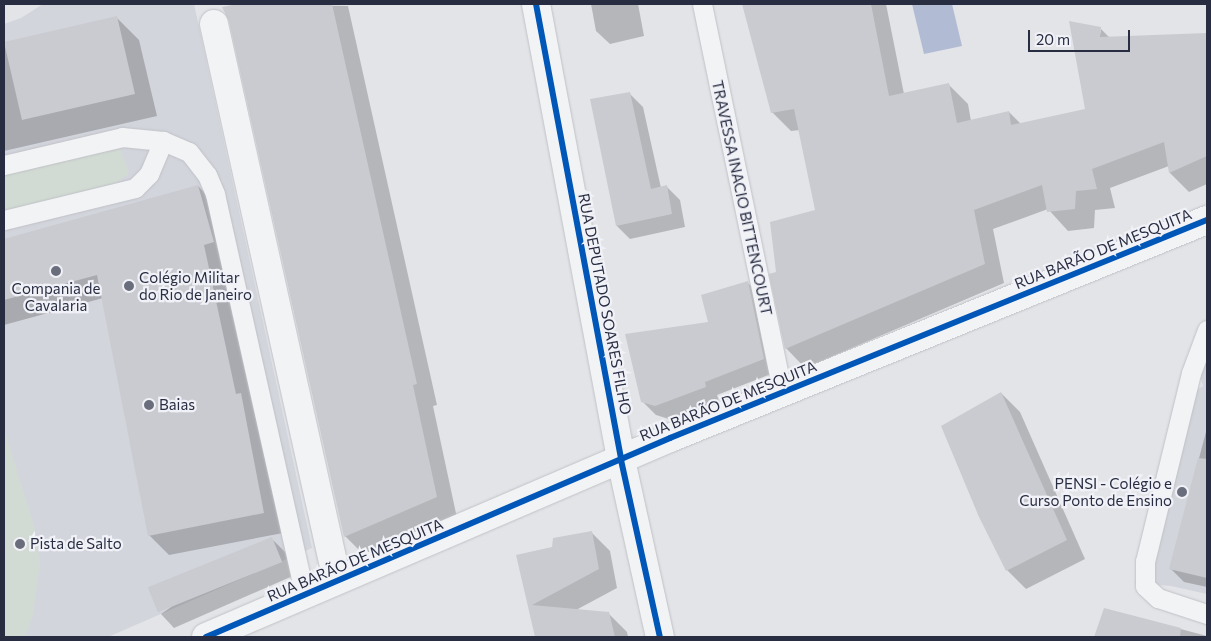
<!DOCTYPE html>
<html>
<head>
<meta charset="utf-8">
<style>
  body { margin:0 }
  #map { position:relative; width:1211px; height:641px; overflow:hidden; background:#e3e4e8; font-family:Commissioner,sans-serif }
  div>[style] { position:absolute }
  .built>* { inset:0; background:#d3d5dd }
  .green>* { inset:0; background:#d1dbd3 }
  .water>* { inset:0; background:#b1bbd3 }
  .shadow>* { inset:0; background:#0003 }
  .building>* { inset:0; background:#cacbd0; transform-origin:0 0 }
  .roads { filter:drop-shadow(0 0 1px #c0c1c6) drop-shadow(0 0 1px #c0c1c6) }
  .service>* { height:19px; margin:-9.5px; padding:0 9.5px; transform-origin:9.5px; border-radius:9.5px; background:#f2f3f5 }
  .minor>* { height:28px; margin:-14px; padding:0 14px; transform-origin:14px; border-radius:14px; background:#f2f3f5 }
  .tertiary>* { height:28px; margin:-14px; padding:0 14px; transform-origin:14px; border-radius:14px; background:#f2f3f5 }
  .cycleway>* { height:6px; margin:-3px; padding:0 3px; transform-origin:3px; border-radius:3px; background:#0057b8 }
  .dots>* { width:14px; height:14px; translate:-50% -50%; box-sizing:border-box; border:2px solid #f1f2f7; border-radius:50% }
  span { translate:-50% -50%; white-space:nowrap; text-align:center; line-height:1.15; -webkit-text-stroke:4.5px #f1f2f7; paint-order:stroke }
  .street-label { font-size:15px; color:#292d42 }
  .poi-label { font-size:15px; color:#292d42 }
  .left { translate:0 -50%; text-align:left }
  .right { translate:-100% -50%; text-align:right }
  .frame { position:absolute; inset:0; border:5px solid #292d42; pointer-events:none }
  .scale { position:absolute; left:1028px; top:30px; width:102px; height:22px; box-sizing:border-box; border:2px solid #292d42; border-top:0; padding-left:6px; font-size:15px; line-height:18px; white-space:nowrap; color:#292d42; -webkit-text-stroke:4px #f1f2f7; paint-order:stroke }
</style>
</head>
<body>
<div id="map">
  <div class="built">
    <i style="clip-path:polygon(43px 4px,194px 4px,312px 548px,108px 637px,4px 637px,4px 24px,21px 18px)"></i>
    <i style="clip-path:polygon(1207px 352px,1207px 594px,1171px 586px,1135px 583px,1180px 401px,1203px 386px,1197px 365px)"></i>
  </div>
  <div class="green">
    <i style="clip-path:polygon(114px 132px,129px 173px,117px 183px,4px 213px,4px 160px)"></i>
    <i style="clip-path:polygon(4px 429px,34px 526px,40px 563px,33px 615px,25px 637px,4px 637px)"></i>
  </div>
  <div class="water">
    <i style="clip-path:polygon(912px 4px,952px 4px,962px 46px,924px 54px)"></i>
  </div>
  <div class="shadow">
    <i style="clip-path:polygon(242px 4px,348px 6px,437px 405px,433px 406px,457px 518px,366px 557px,345px 536px,230px 20px,224px 8px)"></i>
    <i style="clip-path:polygon(591px 4px,638px 4px,644px 36px,610px 44px,596px 31px)"></i>
    <i style="clip-path:polygon(744px 4px,886px 4px,904px 94px,949px 85px,968px 104px,971px 121px,1009px 112px,1021px 124px,1087px 110px,1101px 29px,1110px 38px,1207px 34px,1207px 184px,1189px 192px,1170px 173px,1169px 166px,1110px 188px,1115px 208px,1095px 210px,1094px 228px,1068px 231px,1048px 209px,993px 229px,1004px 283px,805px 368px,786px 348px,778px 273px,817px 211px,800px 130px,791px 131px,772px 112px)"></i>
    <i style="clip-path:polygon(117px 18px,139px 40px,157px 116px,4px 151px,4px 44px)"></i>
    <i style="clip-path:polygon(630px 94px,643px 107px,661px 188px,667px 187px,680px 200px,685px 227px,630px 239px,617px 226px,592px 100px)"></i>
    <i style="clip-path:polygon(198px 186px,218px 206px,283px 533px,169px 555px,149px 535px,103px 298px,4px 325px,4px 240px)"></i>
    <i style="clip-path:polygon(747px 282px,761px 296px,776px 372px,717px 395px,719px 401px,669px 419px,656px 415px,643px 402px)"></i>
    <i style="clip-path:polygon(1001px 393px,1020px 412px,1085px 559px,1026px 589px,1007px 570px)"></i>
    <i style="clip-path:polygon(1207px 428px,1207px 587px,1184px 582px,1170px 568px)"></i>
    <i style="clip-path:polygon(592px 533px,610px 551px,617px 588px,576px 610px,608px 613px,627px 632px,628px 637px,536px 637px,518px 556px,554px 548px)"></i>
    <i style="clip-path:polygon(271px 538px,285px 552px,295px 575px,174px 628px,161px 614px)"></i>
    <i style="clip-path:polygon(1105px 609px,1207px 636px,1207px 637px,1096px 637px)"></i>
  </div>
  <div class="building">
    <i style="clip-path:polygon(237px 4px,332px 4px,417px 384px,413px 385px,437px 497px,344px 537px,229px 21px,222px 7px)"></i>
    <i style="clip-path:polygon(742px 4px,871px 4px,889px 96px,949px 83px,957px 123px,1009px 111px,1011px 125px,1085px 109px,1069px 21px,1101px 27px,1100px 37px,1207px 33px,1207px 156px,1169px 173px,1164px 142px,1092px 169px,1097px 189px,1076px 191px,1075px 209px,1047px 212px,1042px 185px,974px 210px,985px 264px,785px 349px,769px 274px,776px 272px,770px 222px,815px 210px,794px 109px,771px 113px)"></i>
    <i style="left:117px;top:16px;width:80px;height:116px;rotate:77deg"></i>
    <i style="clip-path:polygon(630px 92px,651px 189px,667px 185px,672px 214px,616px 226px,590px 99px)"></i>
    <i style="clip-path:polygon(198px 185px,214px 242px,204px 245px,236px 394px,241px 393px,264px 513px,148px 536px,97px 275px,4px 300px,4px 239px)"></i>
    <i style="clip-path:polygon(748px 281px,764px 359px,705px 382px,706px 387px,655px 406px,641px 402px,625px 334px,708px 322px,701px 295px)"></i>
    <i style="clip-path:polygon(1001px 392px,1067px 540px,1006px 571px,979px 517px,941px 426px)"></i>
    <i style="clip-path:polygon(1198px 458px,1207px 459px,1207px 578px,1169px 569px)"></i>
    <i style="clip-path:polygon(592px 531px,599px 569px,532px 605px,609px 612px,615px 637px,535px 637px,516px 555px,552px 547px,553px 538px)"></i>
    <i style="left:272px;top:537px;width:27px;height:134px;rotate:68deg"></i>
    <i style="clip-path:polygon(1104px 608px,1181px 628px,1180px 637px,1094px 637px)"></i>
  </div>
  <div class="roads">
    <div class="service">
      <i style="left:702px;top:4px;width:396px;rotate:78.3deg"></i>
      <i style="left:4px;top:165px;width:121px;rotate:-13.3deg"></i>
      <i style="left:122px;top:137px;width:41px;rotate:5.6deg"></i>
      <i style="left:163px;top:141px;width:28px;rotate:23deg"></i>
      <i style="left:189px;top:152px;width:29px;rotate:52deg"></i>
      <i style="left:207px;top:175px;width:21px;rotate:67deg"></i>
      <i style="left:215px;top:194px;width:411px;rotate:77.4deg"></i>
      <i style="left:4px;top:220px;width:135px;rotate:-13.7deg"></i>
      <i style="left:135px;top:188px;width:20px;rotate:-45deg"></i>
      <i style="left:149px;top:174px;width:36px;rotate:-67deg"></i>
      <i style="left:1207px;top:330px;width:46px;rotate:110.4deg"></i>
      <i style="left:1191px;top:373px;width:194px;rotate:103.7deg"></i>
      <i style="left:1145px;top:561px;width:25px;rotate:90deg"></i>
      <i style="left:1145px;top:586px;width:18px;rotate:43deg"></i>
      <i style="left:1158px;top:598px;width:52px;rotate:18.1deg"></i>
    </div>
    <div class="minor">
      <i style="left:536px;top:4px;width:464px;rotate:79.4deg"></i>
      <i style="left:621px;top:460px;width:181px;rotate:77.6deg"></i>
      <i style="left:214px;top:24px;width:569px;rotate:77.53deg"></i>
    </div>
    <div class="tertiary">
      <i style="left:206px;top:637px;width:505px;rotate:-23.21deg"></i>
      <i style="left:670px;top:438px;width:580px;rotate:-22.1deg"></i>
    </div>
  </div>
  <div class="cycleway">
    <i style="left:536px;top:4px;width:464px;rotate:79.4deg"></i>
    <i style="left:621px;top:460px;width:181px;rotate:77.6deg"></i>
    <i style="left:206px;top:637px;width:505px;rotate:-23.21deg"></i>
    <i style="left:670px;top:438px;width:580px;rotate:-22.1deg"></i>
  </div>
  <div class="dots">
    <i style="left:56px;top:271px;background:#6a6d7c"></i>
    <i style="left:129px;top:286px;background:#6a6d7c"></i>
    <i style="left:149px;top:405px;background:#6a6d7c"></i>
    <i style="left:1182px;top:492px;background:#6a6d7c"></i>
    <i style="left:20px;top:544px;background:#6a6d7c"></i>
  </div>
  <div class="street-label">
    <span style="left:742px;top:198px;rotate:78deg">TRAVESSA INACIO BITTENCOURT</span>
    <span style="left:1103px;top:249px;rotate:-22deg">RUA BARÃO DE MESQUITA</span>
    <span style="left:605px;top:304px;rotate:79deg">RUA DEPUTADO SOARES FILHO</span>
    <span style="left:728px;top:401px;rotate:-22deg">RUA BARÃO DE MESQUITA</span>
    <span style="left:355px;top:560px;rotate:-23deg">RUA BARÃO DE MESQUITA</span>
  </div>
  <div class="poi-label">
    <span class="left" style="left:139px;top:286px">Colégio Militar<br>do Rio de Janeiro</span>
    <span style="left:56px;top:297px">Compania de<br>Cavalaria</span>
    <span class="left" style="left:159px;top:405px">Baias</span>
    <span class="right" style="left:1172px;top:492px">PENSI - Colégio e<br>Curso Ponto de Ensino</span>
    <span class="left" style="left:30px;top:544px">Pista de Salto</span>
  </div>
  <div class="frame"></div>
  <div class="scale">20 m</div>
</div>
</body>
</html>
